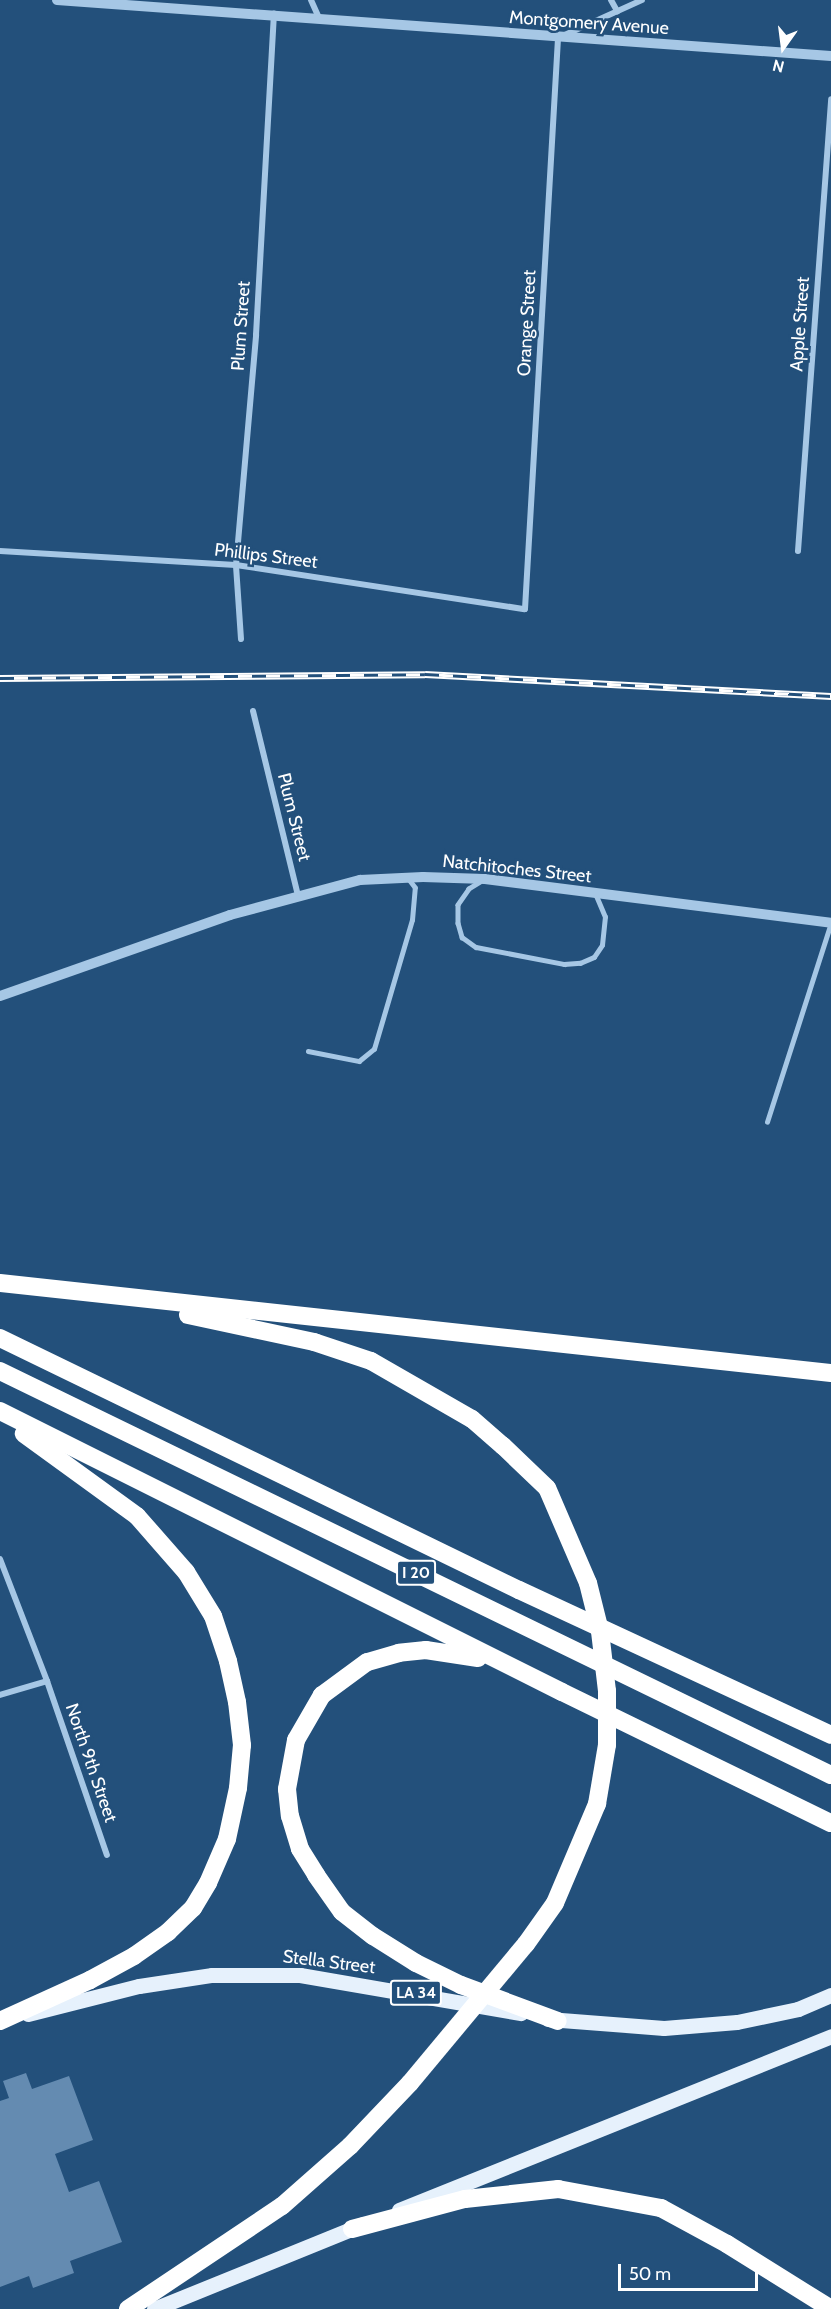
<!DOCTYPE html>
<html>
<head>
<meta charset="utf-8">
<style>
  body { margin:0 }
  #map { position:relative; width:831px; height:2309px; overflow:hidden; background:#23507b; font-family:Cabin,sans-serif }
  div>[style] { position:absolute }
  .building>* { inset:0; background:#648bb1 }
  .service>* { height:4.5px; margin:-2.25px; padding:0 2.25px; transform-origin:2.25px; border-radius:2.25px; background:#a6c7e5 }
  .minor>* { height:6px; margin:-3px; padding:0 3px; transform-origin:3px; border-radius:3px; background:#a6c7e5 }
  .tertiary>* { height:10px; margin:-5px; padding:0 5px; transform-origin:5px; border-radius:5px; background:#a6c7e5 }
  .primary>* { height:15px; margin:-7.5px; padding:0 7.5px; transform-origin:7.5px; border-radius:7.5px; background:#e6f1fc }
  .motorway>* { height:18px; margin:-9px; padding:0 9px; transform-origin:9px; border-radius:9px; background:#fff }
  .rail>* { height:7px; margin-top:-3.5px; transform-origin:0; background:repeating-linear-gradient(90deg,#23507b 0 14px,#fff 0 28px); box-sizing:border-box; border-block:2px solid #fff }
  .motorway-bridge>* { height:18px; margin:-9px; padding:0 9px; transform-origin:9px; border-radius:9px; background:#fff }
  span { translate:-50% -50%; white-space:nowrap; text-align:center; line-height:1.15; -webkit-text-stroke:5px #23507b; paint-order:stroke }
  .shield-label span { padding:2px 4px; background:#23507b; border:2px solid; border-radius:4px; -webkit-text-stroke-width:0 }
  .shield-label { font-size:16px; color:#fff; font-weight:700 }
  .street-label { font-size:18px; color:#fff }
  .north { position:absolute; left:753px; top:18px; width:60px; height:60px; -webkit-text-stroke:4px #23507b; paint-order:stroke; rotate:194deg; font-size:16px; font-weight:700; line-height:24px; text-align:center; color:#fff }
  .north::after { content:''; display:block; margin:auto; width:21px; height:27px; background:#fff; clip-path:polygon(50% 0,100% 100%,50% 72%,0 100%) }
  .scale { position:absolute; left:618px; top:2264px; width:140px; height:27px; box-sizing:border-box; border:3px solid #fff; border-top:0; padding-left:8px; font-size:18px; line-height:21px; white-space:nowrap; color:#fff; -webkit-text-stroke:4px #23507b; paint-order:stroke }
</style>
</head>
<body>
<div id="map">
  <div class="building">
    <i style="clip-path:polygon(26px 2073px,32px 2089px,69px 2076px,93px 2140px,55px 2154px,69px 2192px,99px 2181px,122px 2242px,70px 2261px,74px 2273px,33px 2288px,29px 2276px,0 2287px,0 2101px,9px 2098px,3px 2081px)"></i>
  </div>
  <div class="service">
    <i style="left:480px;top:882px;width:13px;rotate:148deg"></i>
    <i style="left:469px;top:889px;width:19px;rotate:125deg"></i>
    <i style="left:458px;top:905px;width:18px;rotate:90deg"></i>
    <i style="left:458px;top:923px;width:15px;rotate:74deg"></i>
    <i style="left:462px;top:937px;width:17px;rotate:36deg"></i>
    <i style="left:476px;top:947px;width:90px;rotate:10.9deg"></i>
    <i style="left:564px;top:964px;width:16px;rotate:-4deg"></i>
    <i style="left:580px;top:963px;width:15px;rotate:-23deg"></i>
    <i style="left:594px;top:957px;width:14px;rotate:-56deg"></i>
    <i style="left:602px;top:945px;width:28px;rotate:-84deg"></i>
    <i style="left:605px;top:917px;width:25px;rotate:-113deg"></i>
    <i style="left:308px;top:1051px;width:52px;rotate:11.1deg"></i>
    <i style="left:359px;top:1061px;width:19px;rotate:-39deg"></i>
    <i style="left:374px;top:1049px;width:134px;rotate:-73.6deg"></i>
    <i style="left:412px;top:920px;width:32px;rotate:-85deg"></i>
    <i style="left:415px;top:888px;width:10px;rotate:-127deg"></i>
    <i style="left:767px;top:1122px;width:209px;rotate:-72.2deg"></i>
  </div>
  <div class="minor">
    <i style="left:311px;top:0;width:20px;rotate:66deg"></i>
    <i style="left:611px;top:0;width:13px;rotate:61deg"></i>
    <i style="left:0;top:551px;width:236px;rotate:3.4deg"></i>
    <i style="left:236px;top:565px;width:292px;rotate:8.7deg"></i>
    <i style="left:525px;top:609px;width:572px;rotate:-86.69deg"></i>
    <i style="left:558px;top:38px;width:92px;rotate:-24.3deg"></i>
    <i style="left:798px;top:551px;width:453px;rotate:-85.8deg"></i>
    <i style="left:241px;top:639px;width:74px;rotate:-93.9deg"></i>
    <i style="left:236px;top:565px;width:231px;rotate:-85deg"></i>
    <i style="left:256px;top:335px;width:322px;rotate:-86.8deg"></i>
    <i style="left:253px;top:711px;width:189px;rotate:76.3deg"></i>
    <i style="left:0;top:1559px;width:131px;rotate:68.9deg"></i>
    <i style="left:47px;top:1681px;width:184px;rotate:71deg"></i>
    <i style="left:0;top:1695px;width:49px;rotate:-16.6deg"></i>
  </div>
  <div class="tertiary">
    <i style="left:57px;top:0;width:776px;rotate:4.14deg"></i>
    <i style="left:0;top:996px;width:244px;rotate:-19.4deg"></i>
    <i style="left:230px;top:915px;width:135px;rotate:-15.1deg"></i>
    <i style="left:360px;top:880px;width:63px;rotate:-2.7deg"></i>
    <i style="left:423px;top:877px;width:62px;rotate:1.8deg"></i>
    <i style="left:485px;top:879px;width:349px;rotate:7.2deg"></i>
  </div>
  <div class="primary">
    <i style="left:28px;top:2014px;width:114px;rotate:-14.2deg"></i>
    <i style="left:139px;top:1986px;width:74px;rotate:-8.6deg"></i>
    <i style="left:212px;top:1975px;width:88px"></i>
    <i style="left:300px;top:1975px;width:224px;rotate:9.8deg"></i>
    <i style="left:548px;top:2019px;width:116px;rotate:4.4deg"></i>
    <i style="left:664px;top:2028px;width:73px;rotate:-4.7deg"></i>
    <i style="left:737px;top:2022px;width:62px;rotate:-12deg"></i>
    <i style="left:798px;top:2009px;width:36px;rotate:-23deg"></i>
    <i style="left:399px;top:2210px;width:466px;rotate:-21.9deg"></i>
    <i style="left:154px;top:2309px;width:226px;rotate:-22.1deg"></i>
  </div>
  <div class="motorway">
    <i style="left:0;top:1283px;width:836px;rotate:6.18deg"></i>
    <i style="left:188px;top:1315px;width:129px;rotate:12.1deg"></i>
    <i style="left:314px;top:1342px;width:60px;rotate:18.4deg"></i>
    <i style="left:371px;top:1361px;width:116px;rotate:29.9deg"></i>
    <i style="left:472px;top:1419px;width:41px;rotate:41.1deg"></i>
    <i style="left:0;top:1338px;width:577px;rotate:25.9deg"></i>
    <i style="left:519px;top:1590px;width:344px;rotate:24.9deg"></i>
    <i style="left:0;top:1371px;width:924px;rotate:25.93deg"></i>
    <i style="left:0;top:1411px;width:628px;rotate:26.57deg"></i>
    <i style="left:562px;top:1692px;width:299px;rotate:26deg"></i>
    <i style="left:478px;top:1658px;width:53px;rotate:-171.3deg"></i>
    <i style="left:426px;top:1650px;width:27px;rotate:174deg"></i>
    <i style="left:399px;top:1653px;width:33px;rotate:164deg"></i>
    <i style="left:367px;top:1662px;width:56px;rotate:143.7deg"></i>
    <i style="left:322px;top:1695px;width:52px;rotate:120deg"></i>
    <i style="left:296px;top:1740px;width:50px;rotate:100.4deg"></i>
    <i style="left:287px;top:1789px;width:27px;rotate:84deg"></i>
    <i style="left:290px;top:1816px;width:34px;rotate:73deg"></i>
    <i style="left:300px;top:1849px;width:31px;rotate:58deg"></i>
    <i style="left:316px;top:1875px;width:45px;rotate:54.9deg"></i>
    <i style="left:342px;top:1912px;width:39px;rotate:38deg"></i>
    <i style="left:373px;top:1936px;width:51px;rotate:32.1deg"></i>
    <i style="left:416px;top:1963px;width:50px;rotate:26.1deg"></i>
    <i style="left:461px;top:1985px;width:103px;rotate:20.4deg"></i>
    <i style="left:0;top:2021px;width:99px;rotate:-24.5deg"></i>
    <i style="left:90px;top:1980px;width:50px;rotate:-28.6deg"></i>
    <i style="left:134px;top:1956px;width:42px;rotate:-35.2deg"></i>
    <i style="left:168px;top:1932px;width:35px;rotate:-44deg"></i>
    <i style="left:193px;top:1908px;width:29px;rotate:-59deg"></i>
    <i style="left:208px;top:1883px;width:48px;rotate:-66.6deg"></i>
    <i style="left:227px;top:1839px;width:52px;rotate:-77.8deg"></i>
    <i style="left:238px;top:1788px;width:43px;rotate:-84.7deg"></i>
    <i style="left:242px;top:1745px;width:43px;rotate:-96.6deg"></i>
    <i style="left:237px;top:1702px;width:42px;rotate:-102.4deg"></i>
    <i style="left:228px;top:1661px;width:47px;rotate:-108.4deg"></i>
    <i style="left:213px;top:1616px;width:52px;rotate:-121.5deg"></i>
    <i style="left:186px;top:1572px;width:74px;rotate:-131.2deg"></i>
    <i style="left:137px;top:1516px;width:140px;rotate:-144deg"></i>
    <i style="left:352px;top:2229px;width:117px;rotate:-14.9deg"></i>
    <i style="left:465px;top:2199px;width:94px;rotate:-6.1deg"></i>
    <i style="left:558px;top:2189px;width:105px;rotate:10.5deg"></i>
    <i style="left:661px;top:2208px;width:75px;rotate:28.6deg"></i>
    <i style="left:727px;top:2244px;width:123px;rotate:32deg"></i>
    <i style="left:128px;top:2309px;width:185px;rotate:-33.8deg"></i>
    <i style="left:282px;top:2206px;width:91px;rotate:-41.4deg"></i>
    <i style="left:350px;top:2146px;width:87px;rotate:-46.4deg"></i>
  </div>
  <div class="rail">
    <i style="left:0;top:678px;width:425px;rotate:-0.5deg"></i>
    <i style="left:425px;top:674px;width:407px;rotate:3.1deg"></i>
  </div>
  <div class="motorway-bridge">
    <i style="left:410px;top:2083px;width:181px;rotate:-50.2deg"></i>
    <i style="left:526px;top:1944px;width:50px;rotate:-54.7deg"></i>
    <i style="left:555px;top:1903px;width:108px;rotate:-67deg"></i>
    <i style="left:597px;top:1804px;width:60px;rotate:-80.4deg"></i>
    <i style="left:607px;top:1745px;width:54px;rotate:-90deg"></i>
    <i style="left:607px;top:1691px;width:60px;rotate:-96.7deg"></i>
    <i style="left:600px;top:1631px;width:49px;rotate:-104deg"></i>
    <i style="left:588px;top:1583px;width:103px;rotate:-113.3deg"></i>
    <i style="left:547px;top:1488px;width:61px;rotate:-136.3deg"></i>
  </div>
  <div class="shield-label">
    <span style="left:416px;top:1573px">I 20</span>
    <span style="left:416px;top:1993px">LA 34</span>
  </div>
  <div class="street-label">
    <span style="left:589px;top:23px;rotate:4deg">Montgomery Avenue</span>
    <span style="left:527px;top:323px;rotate:-87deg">Orange Street</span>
    <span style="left:800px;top:324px;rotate:-86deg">Apple Street</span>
    <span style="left:241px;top:326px;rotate:-86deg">Plum Street</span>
    <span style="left:266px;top:556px;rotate:7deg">Phillips Street</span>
    <span style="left:294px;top:817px;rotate:76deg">Plum Street</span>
    <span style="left:517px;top:869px;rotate:6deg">Natchitoches Street</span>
    <span style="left:91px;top:1763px;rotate:71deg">North 9th Street</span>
    <span style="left:329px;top:1962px;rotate:7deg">Stella Street</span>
  </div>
  <div class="north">N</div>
  <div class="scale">50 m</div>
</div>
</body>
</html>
